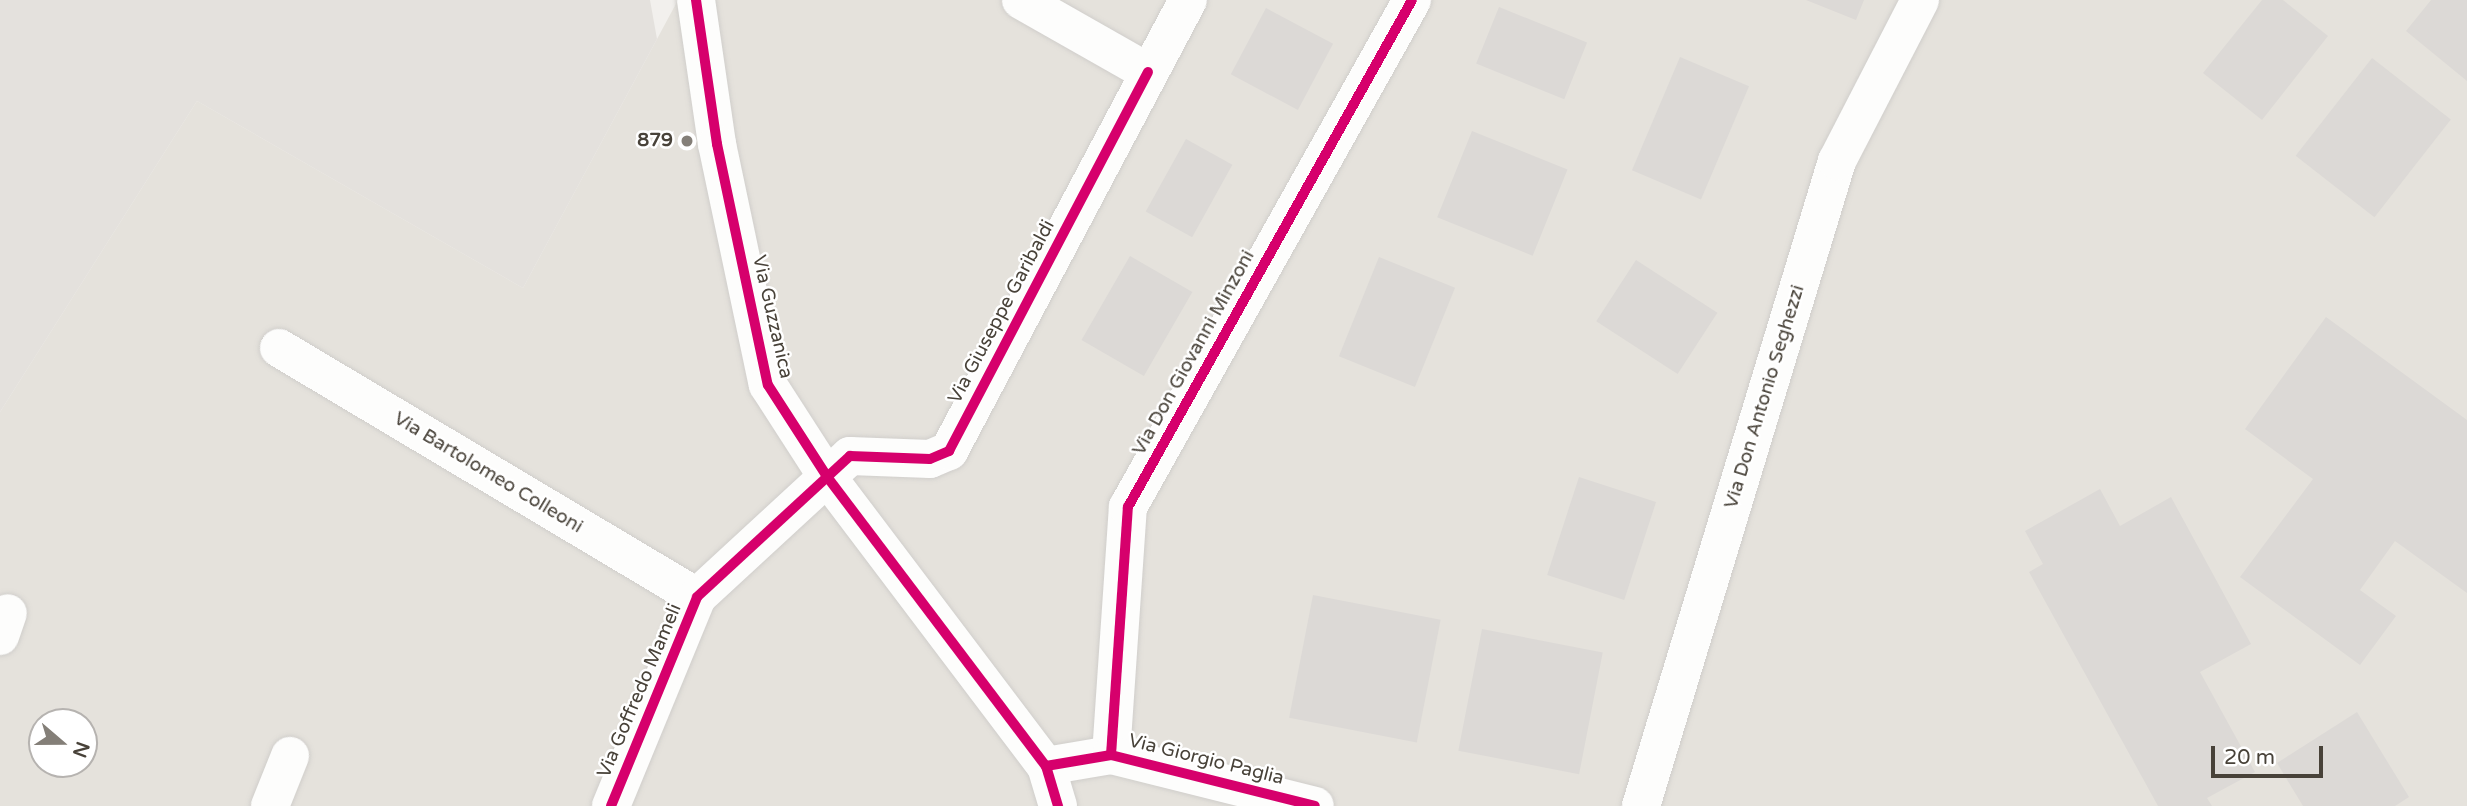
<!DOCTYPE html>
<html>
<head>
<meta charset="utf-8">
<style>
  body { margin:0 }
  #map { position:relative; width:2467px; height:806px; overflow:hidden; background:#f2f0ed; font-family:"Varela Round",sans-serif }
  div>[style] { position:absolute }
  .residential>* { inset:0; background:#e5e2dc }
  .industrial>* { inset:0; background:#e4e1dd }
  .building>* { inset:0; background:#dcd9d6; transform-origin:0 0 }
  .roads { filter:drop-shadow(0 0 2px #d0cecb) drop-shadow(0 0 2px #d0cecb) }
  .street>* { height:38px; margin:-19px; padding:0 19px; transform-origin:19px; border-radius:19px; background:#fdfdfc }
  .cycleway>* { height:10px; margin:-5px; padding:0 5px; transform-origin:5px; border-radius:5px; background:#d6006c }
  .dots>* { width:19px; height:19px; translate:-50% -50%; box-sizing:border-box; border:4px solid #fff; border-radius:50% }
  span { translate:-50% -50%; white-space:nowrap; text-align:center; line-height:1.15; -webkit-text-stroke:5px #fff; paint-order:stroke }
  .poi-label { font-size:19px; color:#484239; font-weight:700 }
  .right { translate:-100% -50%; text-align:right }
  .street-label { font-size:19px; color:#484239 }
  .north { position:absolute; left:28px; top:708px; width:70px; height:70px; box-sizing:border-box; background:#fff; border:2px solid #b6b3b0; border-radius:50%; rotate:110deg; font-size:19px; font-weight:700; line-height:28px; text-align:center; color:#484239 }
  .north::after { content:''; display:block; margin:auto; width:24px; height:32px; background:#847f78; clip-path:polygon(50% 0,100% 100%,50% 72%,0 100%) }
  .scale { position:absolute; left:2211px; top:746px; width:112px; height:32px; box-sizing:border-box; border:4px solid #484239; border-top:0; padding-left:9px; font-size:21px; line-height:24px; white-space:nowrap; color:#484239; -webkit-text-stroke:5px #fff; paint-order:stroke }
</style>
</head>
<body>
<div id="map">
  <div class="residential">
    <i style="clip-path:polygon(evenodd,678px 0,2467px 0,2467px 806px,0 806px,0 412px,197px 101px,523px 288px,678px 0,42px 722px,84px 722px,84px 764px,42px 764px,42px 722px)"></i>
  </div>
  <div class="industrial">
    <i style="clip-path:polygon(0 0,650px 0,657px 39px,523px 288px,197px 101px,0 412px)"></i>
  </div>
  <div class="building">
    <i style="clip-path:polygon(1806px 0,1864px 0,1856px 20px)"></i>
    <i style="clip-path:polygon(2262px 0,2283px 0,2328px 36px,2262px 120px,2203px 73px)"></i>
    <i style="clip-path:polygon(2431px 0,2467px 0,2467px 81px,2406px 31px)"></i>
    <i style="left:1499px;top:7px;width:95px;height:61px;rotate:22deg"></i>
    <i style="left:1266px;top:8px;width:76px;height:75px;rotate:28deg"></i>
    <i style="left:1680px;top:57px;width:75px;height:123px;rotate:23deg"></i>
    <i style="left:2372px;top:58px;width:100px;height:124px;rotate:38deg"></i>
    <i style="left:1472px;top:131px;width:103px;height:93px;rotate:22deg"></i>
    <i style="left:1186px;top:139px;width:53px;height:83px;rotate:29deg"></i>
    <i style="left:1130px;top:256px;width:72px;height:97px;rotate:30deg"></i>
    <i style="left:1379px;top:257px;width:82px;height:107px;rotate:22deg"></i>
    <i style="left:1636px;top:260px;width:97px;height:73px;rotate:33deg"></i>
    <i style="clip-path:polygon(2326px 317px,2467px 420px,2467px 593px,2395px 541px,2360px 590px,2396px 616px,2360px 665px,2240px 577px,2313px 479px,2245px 429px)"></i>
    <i style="left:1579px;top:477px;width:81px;height:103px;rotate:18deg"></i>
    <i style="clip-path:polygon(2100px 489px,2120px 526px,2171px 497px,2251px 644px,2200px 672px,2255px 772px,2207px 798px,2212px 806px,2158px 806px,2029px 572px,2043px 564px,2025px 531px)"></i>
    <i style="left:1313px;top:595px;width:130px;height:125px;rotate:11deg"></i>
    <i style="left:1482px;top:629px;width:123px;height:124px;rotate:11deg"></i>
    <i style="clip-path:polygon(2357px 712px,2409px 797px,2395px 806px,2303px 806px,2277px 763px)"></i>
  </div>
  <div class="roads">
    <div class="street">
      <i style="left:696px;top:0;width:146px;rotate:81.7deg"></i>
      <i style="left:717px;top:144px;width:246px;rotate:78.1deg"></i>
      <i style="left:768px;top:385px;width:111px;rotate:57.2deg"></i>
      <i style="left:828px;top:478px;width:361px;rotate:52.9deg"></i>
      <i style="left:1046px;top:766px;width:42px;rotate:73.3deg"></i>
      <i style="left:1021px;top:0;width:146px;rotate:29.6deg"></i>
      <i style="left:279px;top:348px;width:487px;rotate:30.8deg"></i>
      <i style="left:0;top:636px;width:24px;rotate:-71deg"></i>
      <i style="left:1111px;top:755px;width:249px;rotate:-86.1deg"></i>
      <i style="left:1128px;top:507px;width:581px;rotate:-60.74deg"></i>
      <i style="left:1046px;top:766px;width:66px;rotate:-9.6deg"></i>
      <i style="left:1111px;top:755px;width:210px;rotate:14deg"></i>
      <i style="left:270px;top:806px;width:54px;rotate:-68.2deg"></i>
      <i style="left:611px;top:806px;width:226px;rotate:-67.6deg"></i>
      <i style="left:697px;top:597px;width:208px;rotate:-42.7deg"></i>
      <i style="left:850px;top:456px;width:80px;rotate:2.1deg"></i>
      <i style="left:930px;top:459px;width:21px;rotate:-23deg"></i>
      <i style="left:949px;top:451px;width:510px;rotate:-62.08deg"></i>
      <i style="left:1641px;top:806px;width:674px;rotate:-73.1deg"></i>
      <i style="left:1837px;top:161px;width:181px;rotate:-62.7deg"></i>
    </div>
  </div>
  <div class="cycleway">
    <i style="left:696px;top:0;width:146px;rotate:81.7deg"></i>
    <i style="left:717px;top:144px;width:246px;rotate:78.1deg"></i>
    <i style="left:768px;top:385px;width:111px;rotate:57.2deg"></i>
    <i style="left:828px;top:478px;width:361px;rotate:52.9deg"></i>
    <i style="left:1046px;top:766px;width:42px;rotate:73.3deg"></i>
    <i style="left:1111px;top:755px;width:249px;rotate:-86.1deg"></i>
    <i style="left:1128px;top:507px;width:581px;rotate:-60.74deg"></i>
    <i style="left:1046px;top:766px;width:66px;rotate:-9.6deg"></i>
    <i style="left:1111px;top:755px;width:210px;rotate:14deg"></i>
    <i style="left:611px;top:806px;width:226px;rotate:-67.6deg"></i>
    <i style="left:697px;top:597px;width:208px;rotate:-42.7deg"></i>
    <i style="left:850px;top:456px;width:80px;rotate:2.1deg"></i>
    <i style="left:930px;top:459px;width:21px;rotate:-23deg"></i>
    <i style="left:949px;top:451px;width:428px;rotate:-62.3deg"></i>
  </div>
  <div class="dots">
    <i style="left:687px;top:141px;background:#847f78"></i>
  </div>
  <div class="poi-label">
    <span class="right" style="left:673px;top:141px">879</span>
  </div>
  <div class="street-label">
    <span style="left:1002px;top:312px;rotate:-62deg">Via Giuseppe Garibaldi</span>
    <span style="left:772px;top:317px;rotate:77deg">Via Guzzanica</span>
    <span style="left:1194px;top:353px;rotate:-61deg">Via Don Giovanni Minzoni</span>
    <span style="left:1765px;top:397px;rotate:-73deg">Via Don Antonio Seghezzi</span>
    <span style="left:488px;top:473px;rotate:31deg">Via Bartolomeo Colleoni</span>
    <span style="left:640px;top:691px;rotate:-67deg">Via Goffredo Mameli</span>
    <span style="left:1206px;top:760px;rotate:14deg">Via Giorgio Paglia</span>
  </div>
  <div class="north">N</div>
  <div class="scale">20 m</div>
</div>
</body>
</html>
